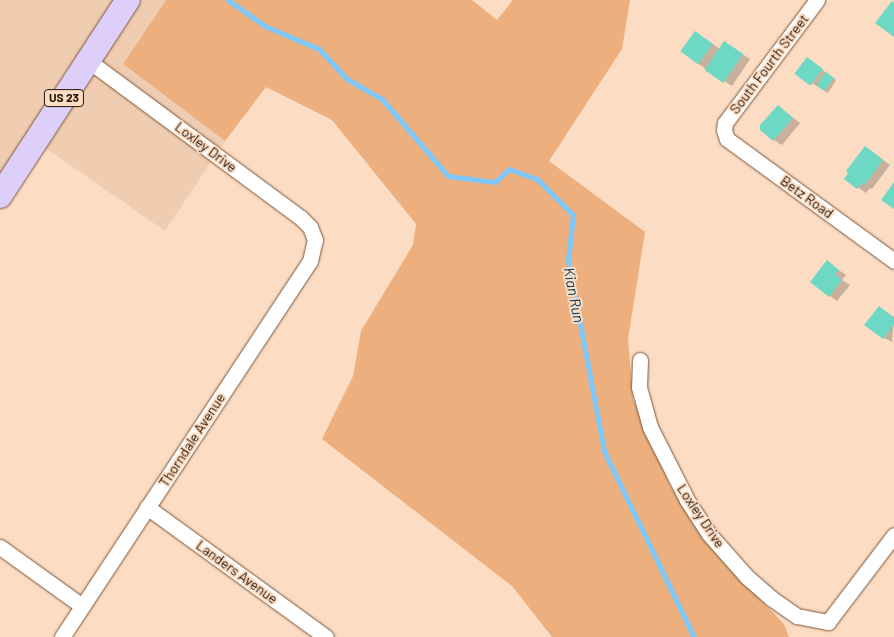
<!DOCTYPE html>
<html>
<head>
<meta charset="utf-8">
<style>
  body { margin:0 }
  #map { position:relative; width:894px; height:637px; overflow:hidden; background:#fcdcc3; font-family:Barlow,sans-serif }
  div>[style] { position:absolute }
  .built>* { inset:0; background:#f0ccb0 }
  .green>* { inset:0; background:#ecaf7d }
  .shadow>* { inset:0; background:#0003 }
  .stream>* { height:5px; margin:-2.5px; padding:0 2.5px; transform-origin:2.5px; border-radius:2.5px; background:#7dc8fc }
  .building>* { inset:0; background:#6dd9c5; transform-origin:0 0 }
  .roads { filter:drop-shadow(0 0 1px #78563b) drop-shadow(0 0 1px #78563b) }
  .minor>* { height:15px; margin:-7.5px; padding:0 7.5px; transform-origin:7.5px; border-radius:7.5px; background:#fff }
  .primary>* { height:24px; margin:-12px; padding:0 12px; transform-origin:12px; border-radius:12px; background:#decffa }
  span { translate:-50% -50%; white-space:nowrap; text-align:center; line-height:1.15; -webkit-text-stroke:4px #fcdcc3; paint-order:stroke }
  .shield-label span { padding:1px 4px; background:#fcdcc3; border:1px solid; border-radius:4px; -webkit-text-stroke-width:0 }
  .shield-label { font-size:12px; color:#211409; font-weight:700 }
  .street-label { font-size:14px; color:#211409 }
  .water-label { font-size:15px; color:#014061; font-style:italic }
</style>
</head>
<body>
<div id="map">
  <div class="built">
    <i style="clip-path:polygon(0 0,166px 0,123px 64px,225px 141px,165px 231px,30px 137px,0 181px)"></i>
  </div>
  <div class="green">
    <i style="clip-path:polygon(166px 0,472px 0,497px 20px,513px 0,630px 0,622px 49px,549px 161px,645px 232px,628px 339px,633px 399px,670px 486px,717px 555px,784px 624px,789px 637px,552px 637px,512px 586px,322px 439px,353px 376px,361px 331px,413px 245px,416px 224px,332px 120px,266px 87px,225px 141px,123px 64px)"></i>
  </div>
  <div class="shadow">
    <i style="clip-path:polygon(703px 37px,720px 49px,732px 47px,750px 59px,732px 86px,697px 63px)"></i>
    <i style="clip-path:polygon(807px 58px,836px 80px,828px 93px,796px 73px)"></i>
    <i style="clip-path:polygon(778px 106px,800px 123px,782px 145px,774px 140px)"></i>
    <i style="clip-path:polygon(873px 152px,890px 165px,872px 189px,870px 188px,866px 193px,846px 179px)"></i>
    <i style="clip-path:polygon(827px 262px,846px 275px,842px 280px,850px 285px,837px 301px,830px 296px)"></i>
    <i style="clip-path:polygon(879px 307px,894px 317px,892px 342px,884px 338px)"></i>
  </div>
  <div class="stream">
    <i style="left:228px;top:0;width:45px;rotate:35.1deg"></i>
    <i style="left:265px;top:26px;width:59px;rotate:23.1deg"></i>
    <i style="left:319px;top:49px;width:41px;rotate:47deg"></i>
    <i style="left:347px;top:79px;width:40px;rotate:29.7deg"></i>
    <i style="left:382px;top:99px;width:101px;rotate:49.4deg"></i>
    <i style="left:448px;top:176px;width:47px;rotate:7.3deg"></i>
    <i style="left:495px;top:182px;width:19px;rotate:-43deg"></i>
    <i style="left:509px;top:169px;width:30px;rotate:20deg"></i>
    <i style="left:537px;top:179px;width:51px;rotate:45deg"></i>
    <i style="left:573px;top:215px;width:45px;rotate:96.3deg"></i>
    <i style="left:568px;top:260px;width:194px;rotate:79.3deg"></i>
    <i style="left:604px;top:451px;width:207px;rotate:64.2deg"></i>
  </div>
  <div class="building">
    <i style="clip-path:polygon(892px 1px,894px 2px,894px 37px,875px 23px)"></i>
    <i style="left:695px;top:31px;width:22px;height:25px;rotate:36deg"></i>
    <i style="left:724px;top:41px;width:23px;height:35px;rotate:34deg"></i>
    <i style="left:807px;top:57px;width:20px;height:21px;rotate:37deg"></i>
    <i style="left:826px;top:72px;width:10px;height:16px;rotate:37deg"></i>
    <i style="clip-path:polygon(778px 105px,793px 118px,773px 141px,760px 130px,760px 125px)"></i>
    <i style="clip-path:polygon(865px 146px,883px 160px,864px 186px,861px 184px,857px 189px,844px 179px,848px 173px,846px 171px)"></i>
    <i style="clip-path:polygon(894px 182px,894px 209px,881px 200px)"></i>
    <i style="clip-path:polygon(827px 260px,839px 270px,835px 274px,842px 280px,829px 297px,810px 282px)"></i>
    <i style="clip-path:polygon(879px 306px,894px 318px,894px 325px,883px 339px,864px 325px)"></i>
  </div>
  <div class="roads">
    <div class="minor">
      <i style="left:817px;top:0;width:154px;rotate:126.8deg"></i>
      <i style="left:725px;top:123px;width:7px;rotate:98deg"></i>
      <i style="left:724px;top:130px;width:9px;rotate:72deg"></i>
      <i style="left:727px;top:139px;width:207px;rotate:36.1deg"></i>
      <i style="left:640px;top:360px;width:27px;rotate:92deg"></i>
      <i style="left:639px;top:387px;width:41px;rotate:74.6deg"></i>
      <i style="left:650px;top:427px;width:82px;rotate:63.1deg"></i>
      <i style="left:687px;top:500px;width:40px;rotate:57.1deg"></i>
      <i style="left:709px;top:534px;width:57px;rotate:48.5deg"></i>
      <i style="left:747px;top:577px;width:32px;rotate:41deg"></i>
      <i style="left:771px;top:598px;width:32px;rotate:35deg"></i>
      <i style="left:797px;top:616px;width:32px;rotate:11deg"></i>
      <i style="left:828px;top:622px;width:109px;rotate:-52.8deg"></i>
      <i style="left:147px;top:507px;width:221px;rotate:36deg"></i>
      <i style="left:0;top:547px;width:101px;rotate:35.7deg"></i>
      <i style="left:62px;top:637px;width:450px;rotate:-56.6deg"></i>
      <i style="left:310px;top:261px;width:22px;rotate:-77deg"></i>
      <i style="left:315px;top:240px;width:14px;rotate:-111deg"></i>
      <i style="left:310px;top:227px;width:13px;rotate:-135deg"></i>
      <i style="left:301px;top:218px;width:264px;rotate:-143.5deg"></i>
    </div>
    <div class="primary">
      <i style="left:0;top:196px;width:234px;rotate:-56.9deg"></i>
    </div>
  </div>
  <div class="shield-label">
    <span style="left:64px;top:98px">US 23</span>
  </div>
  <div class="street-label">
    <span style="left:769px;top:64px;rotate:-53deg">South Fourth Street</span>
    <span style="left:206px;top:147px;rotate:37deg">Loxley Drive</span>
    <span style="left:807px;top:197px;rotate:36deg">Betz Road</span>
    <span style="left:192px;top:440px;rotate:-57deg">Thorndale Avenue</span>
    <span style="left:701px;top:516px;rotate:56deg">Loxley Drive</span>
    <span style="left:237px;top:572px;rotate:36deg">Landers Avenue</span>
  </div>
  <div class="water-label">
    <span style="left:574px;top:295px;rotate:79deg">Kian Run</span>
  </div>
</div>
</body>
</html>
